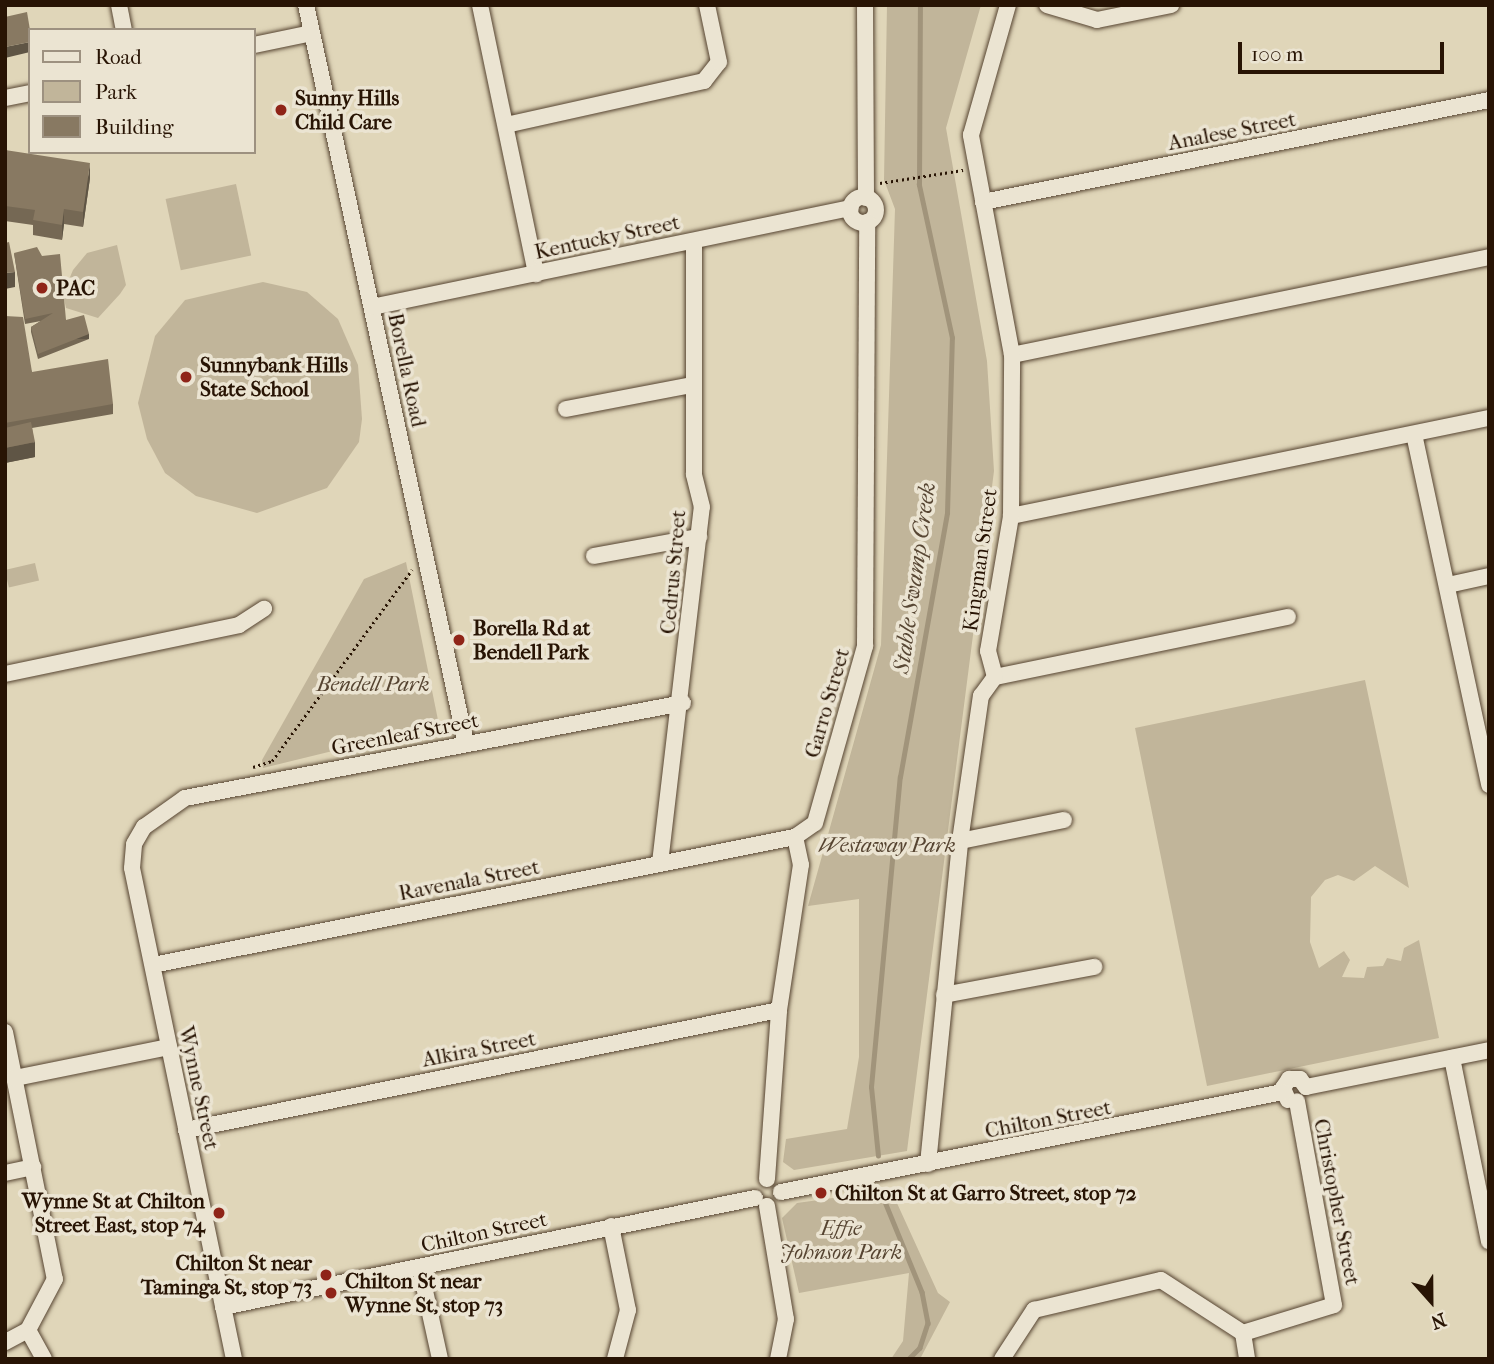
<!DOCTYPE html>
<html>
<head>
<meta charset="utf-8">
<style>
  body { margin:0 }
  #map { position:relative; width:1494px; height:1364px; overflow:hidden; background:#e0d6b9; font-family:"IM FELL French Canon",serif }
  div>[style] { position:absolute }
  .green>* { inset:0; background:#c1b59a; transform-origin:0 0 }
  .stream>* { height:4.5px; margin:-2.25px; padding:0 2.25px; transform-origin:2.25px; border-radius:2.25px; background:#a1947b }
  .path>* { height:2.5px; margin-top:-1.25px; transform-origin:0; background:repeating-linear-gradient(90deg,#281404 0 2px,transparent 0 5.5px) }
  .roads { filter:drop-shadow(0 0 2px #564431) drop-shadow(0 0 2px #564431) }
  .minor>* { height:16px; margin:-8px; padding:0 8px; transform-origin:8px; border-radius:8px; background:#ebe4d2 }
  .minor>.ring { margin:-8px; padding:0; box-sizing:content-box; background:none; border:16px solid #ebe4d2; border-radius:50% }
  .wall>* { inset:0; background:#756854 }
  .shaded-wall>* { inset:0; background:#5f5545; transform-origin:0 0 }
  .building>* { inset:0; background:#887962 }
  .dots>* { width:19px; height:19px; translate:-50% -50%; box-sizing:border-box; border:4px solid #ebe4d2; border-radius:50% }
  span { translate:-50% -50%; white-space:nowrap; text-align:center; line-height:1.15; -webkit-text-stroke:7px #ebe4d2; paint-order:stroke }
  .poi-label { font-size:21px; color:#281404; font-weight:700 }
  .left { translate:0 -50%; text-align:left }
  .right { translate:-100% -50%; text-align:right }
  .street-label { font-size:21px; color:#281404 }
  .park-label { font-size:21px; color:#564431; font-style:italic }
  .water-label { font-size:23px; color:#584734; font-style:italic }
  .frame { position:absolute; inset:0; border:7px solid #281404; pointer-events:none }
  .legend { position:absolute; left:28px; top:28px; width:228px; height:126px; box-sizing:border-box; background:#ebe4d2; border:2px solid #9d9180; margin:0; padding:9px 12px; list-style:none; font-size:21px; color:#281404 }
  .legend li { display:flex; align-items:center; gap:14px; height:35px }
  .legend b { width:35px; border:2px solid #9d9180 }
  .north { position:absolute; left:1396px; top:1266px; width:70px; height:70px; -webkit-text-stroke:5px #ebe4d2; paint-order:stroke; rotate:159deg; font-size:19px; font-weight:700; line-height:28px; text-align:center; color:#281404 }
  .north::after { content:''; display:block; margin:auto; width:24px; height:32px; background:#281404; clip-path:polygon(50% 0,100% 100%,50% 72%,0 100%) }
  .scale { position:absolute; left:1238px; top:42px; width:206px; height:32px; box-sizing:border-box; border:4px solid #281404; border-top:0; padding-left:9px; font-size:21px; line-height:24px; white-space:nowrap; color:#281404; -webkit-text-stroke:5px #ebe4d2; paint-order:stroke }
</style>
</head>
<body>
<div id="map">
  <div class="green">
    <i style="clip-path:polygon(887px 5px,981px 5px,946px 128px,987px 361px,994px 471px,907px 1151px,794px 1170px,783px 1162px,786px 1139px,847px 1129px,859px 1057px,859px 899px,808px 906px,881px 645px,895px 209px,884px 180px)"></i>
    <i style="left:236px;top:184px;width:73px;height:72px;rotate:78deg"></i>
    <i style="clip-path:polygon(117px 245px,126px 285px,120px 294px,98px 318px,66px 308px,63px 294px,73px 270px,87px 253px)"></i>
    <i style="clip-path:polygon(263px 282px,307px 292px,338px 319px,358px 365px,362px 419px,359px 442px,327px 488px,257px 513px,196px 496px,165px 473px,147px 439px,138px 403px,155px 336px,185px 300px)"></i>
    <i style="clip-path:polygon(406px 562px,439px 725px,263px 768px,262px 760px,364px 579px)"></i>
    <i style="left:35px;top:563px;width:18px;height:31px;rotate:77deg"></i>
    <i style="clip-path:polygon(1365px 680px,1409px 888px,1375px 866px,1354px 881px,1338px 875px,1325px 880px,1311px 897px,1310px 942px,1319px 968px,1344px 951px,1350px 960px,1342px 977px,1364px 978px,1367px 967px,1383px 966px,1387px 958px,1401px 961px,1404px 948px,1419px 940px,1439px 1038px,1207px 1086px,1135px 728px)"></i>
    <i style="clip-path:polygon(891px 1190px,938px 1293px,950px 1302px,920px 1359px,891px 1359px,903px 1341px,909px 1273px,799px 1293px,782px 1218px,797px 1203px)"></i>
  </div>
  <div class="stream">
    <i style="left:878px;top:1156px;width:69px;rotate:-95.8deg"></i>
    <i style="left:871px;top:1087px;width:311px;rotate:-84.7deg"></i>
    <i style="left:900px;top:777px;width:268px;rotate:-79.9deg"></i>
    <i style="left:947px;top:513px;width:175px;rotate:-88.4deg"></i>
    <i style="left:952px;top:338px;width:157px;rotate:-102.2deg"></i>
    <i style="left:919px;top:185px;width:180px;rotate:-89.7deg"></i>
    <i style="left:881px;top:1192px;width:108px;rotate:67.7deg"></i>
    <i style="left:922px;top:1292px;width:32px;rotate:79deg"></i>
    <i style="left:928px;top:1323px;width:26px;rotate:108deg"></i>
    <i style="left:920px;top:1348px;width:16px;rotate:135deg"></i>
  </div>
  <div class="path">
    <i style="left:880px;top:183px;width:84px;rotate:-8.9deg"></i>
    <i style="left:253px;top:767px;width:20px;rotate:-18deg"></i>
    <i style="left:272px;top:761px;width:237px;rotate:-53.8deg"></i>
  </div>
  <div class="roads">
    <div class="minor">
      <i style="left:119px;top:5px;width:25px;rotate:79deg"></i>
      <i style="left:306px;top:5px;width:756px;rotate:77.78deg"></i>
      <i style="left:480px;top:5px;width:275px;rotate:78.2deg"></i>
      <i style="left:865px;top:5px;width:193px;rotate:89.7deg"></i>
      <i style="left:1047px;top:5px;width:52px;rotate:16.7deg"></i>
      <i style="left:1097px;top:20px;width:76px;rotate:-11.5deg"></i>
      <i style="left:254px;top:45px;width:59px;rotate:-11.7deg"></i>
      <i style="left:5px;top:98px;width:25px;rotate:-11deg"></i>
      <i style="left:506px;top:125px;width:203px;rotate:-12.5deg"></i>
      <i style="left:704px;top:81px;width:24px;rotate:-52deg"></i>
      <i style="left:719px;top:62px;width:58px;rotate:-101.9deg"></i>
      <i class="ring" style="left:850px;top:197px;width:10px;height:10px"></i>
      <i style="left:983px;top:202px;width:516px;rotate:-11.4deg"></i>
      <i style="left:372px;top:307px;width:489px;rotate:-11.7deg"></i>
      <i style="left:1012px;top:355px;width:487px;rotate:-11.6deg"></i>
      <i style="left:566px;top:409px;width:128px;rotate:-10.8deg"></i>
      <i style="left:1414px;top:434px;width:359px;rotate:77.9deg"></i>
      <i style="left:1011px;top:516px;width:488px;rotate:-11.6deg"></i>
      <i style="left:594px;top:556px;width:107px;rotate:-10.3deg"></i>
      <i style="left:1448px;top:585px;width:42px;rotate:-12.4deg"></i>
      <i style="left:5px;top:674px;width:239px;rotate:-11.8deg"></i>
      <i style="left:239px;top:625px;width:30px;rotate:-33deg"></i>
      <i style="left:995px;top:677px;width:299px;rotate:-11.6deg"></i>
      <i style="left:960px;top:841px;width:106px;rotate:-11.4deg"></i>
      <i style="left:660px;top:863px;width:358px;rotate:-83.3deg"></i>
      <i style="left:702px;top:507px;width:34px;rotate:-104deg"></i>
      <i style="left:694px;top:474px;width:233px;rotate:-90deg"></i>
      <i style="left:153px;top:965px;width:655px;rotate:-11.28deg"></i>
      <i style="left:944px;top:995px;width:153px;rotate:-10.6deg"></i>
      <i style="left:5px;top:1032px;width:252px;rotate:78.6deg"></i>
      <i style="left:55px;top:1279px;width:58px;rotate:117.9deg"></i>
      <i style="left:28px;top:1330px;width:26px;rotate:152deg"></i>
      <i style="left:1452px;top:1058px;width:187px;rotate:78.6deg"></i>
      <i style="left:15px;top:1078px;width:157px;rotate:-11.4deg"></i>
      <i style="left:1306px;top:1087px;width:187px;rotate:-11.4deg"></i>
      <i style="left:1288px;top:1100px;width:13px;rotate:-113deg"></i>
      <i style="left:1283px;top:1088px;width:11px;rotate:-56deg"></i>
      <i style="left:1289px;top:1079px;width:11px"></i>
      <i style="left:1300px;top:1079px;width:10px;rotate:53deg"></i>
      <i style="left:186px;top:1130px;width:605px;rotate:-11.44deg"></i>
      <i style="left:928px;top:1164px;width:325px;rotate:-84.3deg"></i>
      <i style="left:960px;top:841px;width:147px;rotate:-81.8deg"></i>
      <i style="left:981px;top:696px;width:24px;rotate:-54deg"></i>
      <i style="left:995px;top:677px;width:27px;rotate:-105deg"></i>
      <i style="left:988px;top:651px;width:137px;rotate:-80.3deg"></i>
      <i style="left:1011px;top:516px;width:161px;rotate:-89.6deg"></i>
      <i style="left:1012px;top:355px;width:224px;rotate:-100.6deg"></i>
      <i style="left:971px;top:135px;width:135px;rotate:-74.1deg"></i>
      <i style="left:5px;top:1173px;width:29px;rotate:-12deg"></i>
      <i style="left:767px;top:1179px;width:169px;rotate:-85.9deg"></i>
      <i style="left:779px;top:1010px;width:147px;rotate:-81.4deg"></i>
      <i style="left:801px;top:865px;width:29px;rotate:-102deg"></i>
      <i style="left:795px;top:837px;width:24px;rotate:-35deg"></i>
      <i style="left:815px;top:823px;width:184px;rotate:-74.2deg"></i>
      <i style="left:865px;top:646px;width:424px;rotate:-89.7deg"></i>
      <i style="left:781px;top:1192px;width:512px;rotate:-11.27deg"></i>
      <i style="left:767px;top:1206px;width:115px;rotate:80.5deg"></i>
      <i style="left:786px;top:1319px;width:41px;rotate:101.3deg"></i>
      <i style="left:611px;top:1226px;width:86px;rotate:78.6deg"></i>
      <i style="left:628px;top:1310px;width:51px;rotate:104.9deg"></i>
      <i style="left:420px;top:1268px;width:93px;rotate:77.6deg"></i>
      <i style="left:223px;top:1307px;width:543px;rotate:-11.58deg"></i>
      <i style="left:28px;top:1330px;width:33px;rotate:61deg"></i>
      <i style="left:1243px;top:1333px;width:26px;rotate:81deg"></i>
      <i style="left:234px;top:1359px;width:501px;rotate:-101.74deg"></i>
      <i style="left:132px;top:868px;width:24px;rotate:-85deg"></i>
      <i style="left:134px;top:844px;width:20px;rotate:-60deg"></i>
      <i style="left:144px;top:827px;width:50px;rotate:-35.3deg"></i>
      <i style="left:185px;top:798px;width:507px;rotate:-10.8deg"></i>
      <i style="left:1002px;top:1359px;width:59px;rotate:-56.9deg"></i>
      <i style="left:1034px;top:1310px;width:130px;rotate:-13.3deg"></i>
      <i style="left:1161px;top:1280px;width:98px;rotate:32.9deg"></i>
      <i style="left:1243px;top:1333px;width:95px;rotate:-17.1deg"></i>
      <i style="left:1334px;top:1305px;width:207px;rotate:-100.3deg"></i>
    </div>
  </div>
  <div class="wall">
    <i style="clip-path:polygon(5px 150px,90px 178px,83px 227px,64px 224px,62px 240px,33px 235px,33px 225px,5px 221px)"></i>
    <i style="clip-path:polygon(14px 253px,66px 320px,89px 339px,38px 359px,31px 332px,31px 327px,41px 321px,25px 324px)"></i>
    <i style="clip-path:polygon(5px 316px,32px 372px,113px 404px,113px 414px,32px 428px,35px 457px,5px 463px)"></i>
  </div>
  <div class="shaded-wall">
    <i style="clip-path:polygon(30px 42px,30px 52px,5px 58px,5px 47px)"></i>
    <i style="clip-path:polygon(90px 163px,90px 178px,83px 227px,83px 212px)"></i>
    <i style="clip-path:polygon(64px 209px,64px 224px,62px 240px,62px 225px)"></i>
    <i style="clip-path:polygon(15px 272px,15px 287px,5px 289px,5px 273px)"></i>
    <i style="left:89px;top:334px;width:5px;height:55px;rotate:90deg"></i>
    <i style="clip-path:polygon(35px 442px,35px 457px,5px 463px,5px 448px)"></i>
  </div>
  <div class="building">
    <i style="clip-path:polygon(27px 12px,30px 30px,30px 42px,5px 47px,5px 17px)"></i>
    <i style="clip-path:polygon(5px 150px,90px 163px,83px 212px,64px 209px,62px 225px,33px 220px,35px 210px,5px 206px)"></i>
    <i style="clip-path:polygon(9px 242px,15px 272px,5px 273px,5px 243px)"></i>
    <i style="clip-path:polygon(37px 247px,42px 256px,60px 254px,66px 320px,84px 315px,89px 334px,38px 354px,31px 327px,53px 313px,25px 319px,14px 253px)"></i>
    <i style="clip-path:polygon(5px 316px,23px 317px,32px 372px,108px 359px,113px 404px,5px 423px)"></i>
    <i style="clip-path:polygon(31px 422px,35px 442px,5px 448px,5px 428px)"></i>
  </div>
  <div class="dots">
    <i style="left:281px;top:110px;background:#8f2418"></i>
    <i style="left:42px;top:288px;background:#8f2418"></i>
    <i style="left:186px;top:377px;background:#8f2418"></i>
    <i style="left:459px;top:640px;background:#8f2418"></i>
    <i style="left:821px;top:1193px;background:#8f2418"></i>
    <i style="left:219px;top:1213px;background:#8f2418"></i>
    <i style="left:326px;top:1275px;background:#8f2418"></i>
    <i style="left:331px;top:1293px;background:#8f2418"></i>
  </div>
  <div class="poi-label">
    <span class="left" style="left:295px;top:110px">Sunny Hills<br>Child Care</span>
    <span class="left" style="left:56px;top:288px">PAC</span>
    <span class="left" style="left:200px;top:377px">Sunnybank Hills<br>State School</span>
    <span class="left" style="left:473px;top:640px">Borella Rd at<br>Bendell Park</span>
    <span class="left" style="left:835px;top:1193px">Chilton St at Garro Street, stop 72</span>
    <span class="right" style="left:205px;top:1213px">Wynne St at Chilton<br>Street East, stop 74</span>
    <span class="right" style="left:312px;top:1275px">Chilton St near<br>Taminga St, stop 73</span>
    <span class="left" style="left:345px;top:1293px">Chilton St near<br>Wynne St, stop 73</span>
  </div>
  <div class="street-label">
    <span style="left:1232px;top:131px;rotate:-11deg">Analese Street</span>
    <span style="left:607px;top:237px;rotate:-12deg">Kentucky Street</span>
    <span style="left:407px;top:370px;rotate:78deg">Borella Road</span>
    <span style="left:980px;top:560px;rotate:-82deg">Kingman Street</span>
    <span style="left:673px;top:572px;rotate:-85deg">Cedrus Street</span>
    <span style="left:827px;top:703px;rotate:-74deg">Garro Street</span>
    <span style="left:405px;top:734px;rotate:-11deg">Greenleaf Street</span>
    <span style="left:469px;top:880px;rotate:-11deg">Ravenala Street</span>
    <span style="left:479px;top:1049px;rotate:-11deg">Alkira Street</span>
    <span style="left:199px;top:1088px;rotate:78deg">Wynne Street</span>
    <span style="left:1048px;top:1119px;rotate:-11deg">Chilton Street</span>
    <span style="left:1337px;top:1202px;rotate:79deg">Christopher Street</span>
    <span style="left:484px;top:1232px;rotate:-12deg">Chilton Street</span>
  </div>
  <div class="park-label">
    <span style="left:373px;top:684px">Bendell Park</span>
    <span style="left:887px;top:845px">Westaway Park</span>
    <span style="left:841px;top:1240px">Effie<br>Johnson Park</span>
  </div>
  <div class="water-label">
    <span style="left:915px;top:578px;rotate:-82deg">Stable Swamp Creek</span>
  </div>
  <div class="frame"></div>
  <ul class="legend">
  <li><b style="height:9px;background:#ebe4d2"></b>Road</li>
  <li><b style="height:19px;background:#c1b59a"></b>Park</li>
  <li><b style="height:19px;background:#887962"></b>Building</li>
  </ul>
  <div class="north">N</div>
  <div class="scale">100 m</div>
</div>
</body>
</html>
